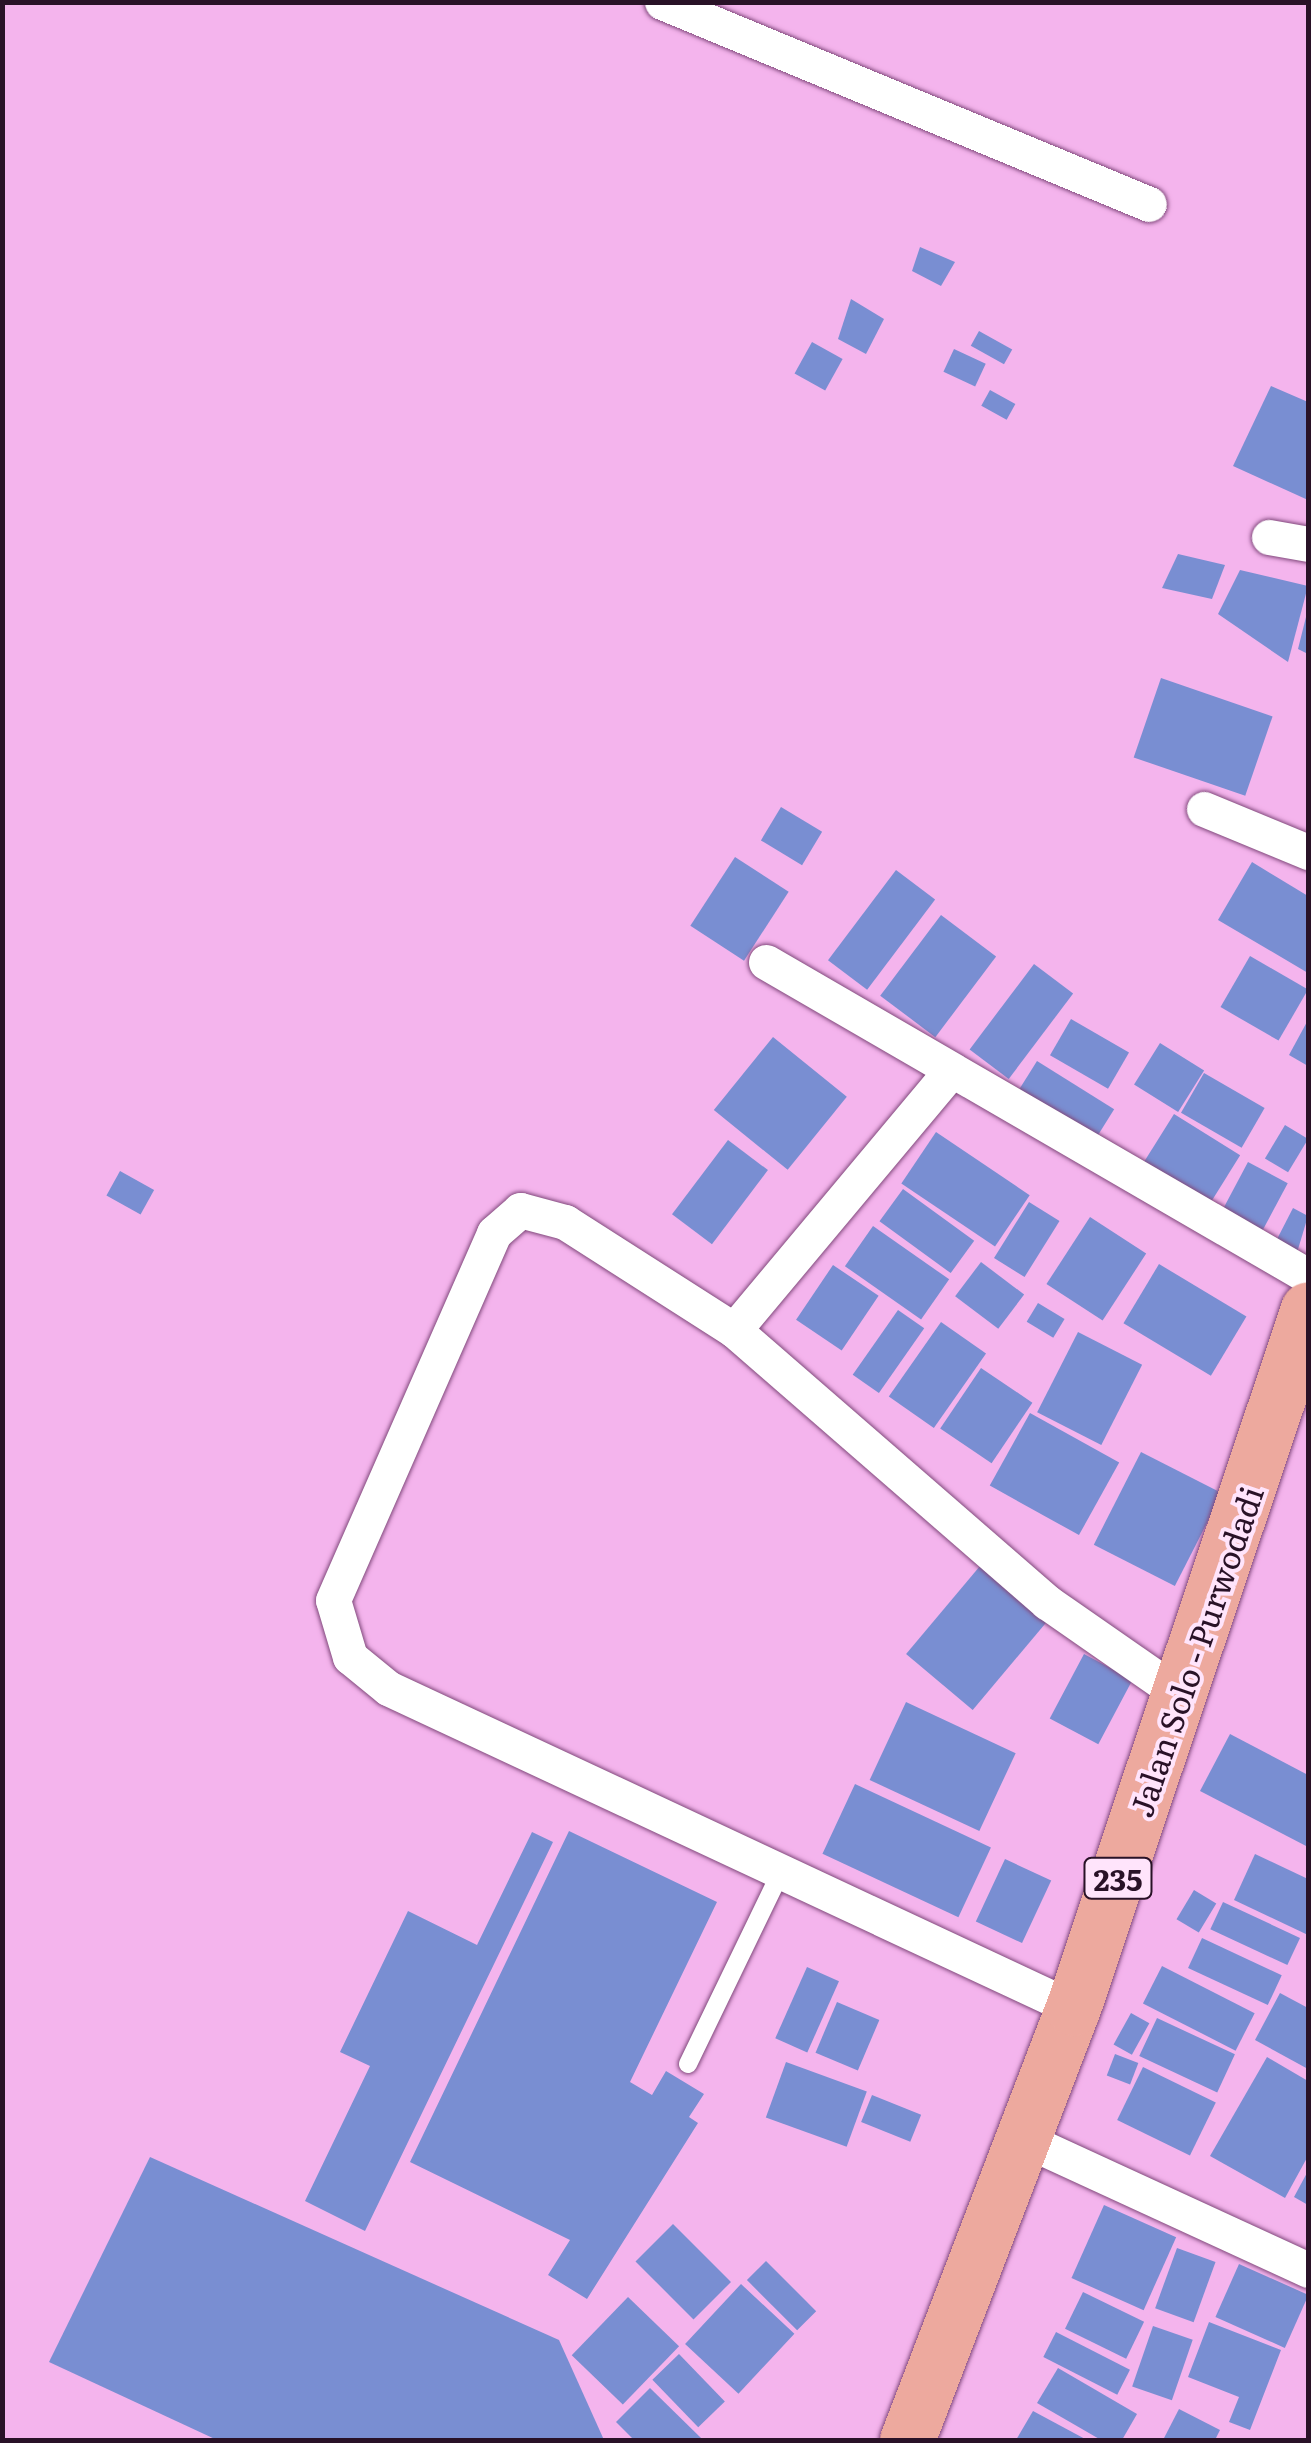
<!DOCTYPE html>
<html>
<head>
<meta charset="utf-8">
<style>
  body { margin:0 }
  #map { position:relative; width:1311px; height:2443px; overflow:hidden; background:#f4b4ed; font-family:Literata,serif }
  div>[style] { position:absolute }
  .building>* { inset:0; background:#798ed2; transform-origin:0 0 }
  .roads { filter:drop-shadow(0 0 2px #81497c) drop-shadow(0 0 2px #81497c) }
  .lane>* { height:18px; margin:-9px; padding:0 9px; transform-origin:9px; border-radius:9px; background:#fff }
  .street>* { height:35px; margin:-17.5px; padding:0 17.5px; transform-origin:17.5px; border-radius:17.5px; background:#fff }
  .primary>* { height:55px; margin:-27.5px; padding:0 27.5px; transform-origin:27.5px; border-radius:27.5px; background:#eda99e }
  span { translate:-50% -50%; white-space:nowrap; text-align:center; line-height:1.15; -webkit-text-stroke:8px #ffe4fb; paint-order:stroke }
  .shield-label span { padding:2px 8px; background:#ffe4fb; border:2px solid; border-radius:8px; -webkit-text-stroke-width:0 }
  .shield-label { font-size:30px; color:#291227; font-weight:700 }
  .street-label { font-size:32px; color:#291227 }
  .frame { position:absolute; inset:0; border:5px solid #291227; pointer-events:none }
</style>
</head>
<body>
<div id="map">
  <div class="building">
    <i style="clip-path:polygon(920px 247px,955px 262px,941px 286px,912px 271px)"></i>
    <i style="clip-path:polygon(851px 299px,884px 319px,866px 354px,838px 339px)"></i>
    <i style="left:979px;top:331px;width:38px;height:17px;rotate:29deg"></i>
    <i style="left:812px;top:342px;width:35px;height:36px;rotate:29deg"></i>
    <i style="left:954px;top:349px;width:35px;height:25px;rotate:25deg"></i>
    <i style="clip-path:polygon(1271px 386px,1308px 402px,1308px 500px,1233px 466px)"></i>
    <i style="left:990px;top:390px;width:29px;height:18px;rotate:29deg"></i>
    <i style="clip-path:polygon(1178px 554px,1225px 565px,1212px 599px,1162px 588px)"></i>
    <i style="clip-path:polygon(1240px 570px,1308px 586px,1288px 662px,1218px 614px)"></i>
    <i style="clip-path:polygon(1307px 613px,1308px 614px,1308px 654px,1298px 649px)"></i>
    <i style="left:1161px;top:678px;width:118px;height:84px;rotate:19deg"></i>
    <i style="left:781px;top:807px;width:48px;height:39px;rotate:31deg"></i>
    <i style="left:735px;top:857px;width:64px;height:82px;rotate:33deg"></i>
    <i style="clip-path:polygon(1252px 862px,1308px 896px,1308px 973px,1218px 920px)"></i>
    <i style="left:896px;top:870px;width:49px;height:113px;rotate:37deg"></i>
    <i style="left:941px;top:915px;width:69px;height:101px;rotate:37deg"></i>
    <i style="left:1250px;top:956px;width:67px;height:59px;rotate:30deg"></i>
    <i style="left:1034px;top:964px;width:49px;height:107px;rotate:37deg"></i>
    <i style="left:1071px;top:1019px;width:67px;height:42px;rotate:30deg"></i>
    <i style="clip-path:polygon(1308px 1020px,1308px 1066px,1289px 1055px)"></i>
    <i style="left:773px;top:1037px;width:95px;height:94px;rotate:39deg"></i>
    <i style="left:1160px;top:1043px;width:52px;height:49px;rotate:32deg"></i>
    <i style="left:1037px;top:1061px;width:91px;height:46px;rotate:32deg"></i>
    <i style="left:1204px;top:1073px;width:70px;height:46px;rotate:30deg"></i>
    <i style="left:1174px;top:1114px;width:78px;height:62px;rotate:32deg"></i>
    <i style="left:1285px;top:1125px;width:27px;height:39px;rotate:31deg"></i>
    <i style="left:936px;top:1132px;width:113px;height:62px;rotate:34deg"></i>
    <i style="left:728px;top:1140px;width:50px;height:93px;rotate:37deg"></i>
    <i style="left:1248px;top:1162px;width:45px;height:60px;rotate:28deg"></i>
    <i style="left:120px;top:1171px;width:39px;height:28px;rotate:29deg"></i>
    <i style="left:903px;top:1189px;width:88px;height:40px;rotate:36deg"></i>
    <i style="left:1029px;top:1202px;width:36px;height:66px;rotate:32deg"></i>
    <i style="clip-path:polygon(1293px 1208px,1308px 1216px,1296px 1256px,1274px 1245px)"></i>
    <i style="left:1090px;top:1217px;width:67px;height:80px;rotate:33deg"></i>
    <i style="left:873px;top:1226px;width:93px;height:49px;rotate:35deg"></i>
    <i style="left:981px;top:1262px;width:54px;height:43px;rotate:37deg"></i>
    <i style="left:1159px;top:1264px;width:102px;height:69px;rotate:31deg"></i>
    <i style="left:833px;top:1265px;width:55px;height:66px;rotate:34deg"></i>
    <i style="left:1038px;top:1303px;width:31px;height:22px;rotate:31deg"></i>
    <i style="left:898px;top:1310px;width:32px;height:79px;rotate:35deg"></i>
    <i style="left:941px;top:1322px;width:55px;height:91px;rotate:35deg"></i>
    <i style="left:1078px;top:1332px;width:72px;height:90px;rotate:27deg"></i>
    <i style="left:981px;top:1368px;width:62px;height:73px;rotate:34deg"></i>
    <i style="left:1030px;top:1413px;width:102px;height:83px;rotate:29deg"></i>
    <i style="left:1141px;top:1452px;width:91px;height:104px;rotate:27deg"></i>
    <i style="left:980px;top:1566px;width:87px;height:115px;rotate:40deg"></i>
    <i style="left:1084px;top:1654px;width:55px;height:73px;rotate:28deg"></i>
    <i style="left:906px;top:1702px;width:121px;height:86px;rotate:25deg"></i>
    <i style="clip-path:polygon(1230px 1734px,1308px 1775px,1308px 1847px,1200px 1791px)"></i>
    <i style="left:855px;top:1784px;width:150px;height:77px;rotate:25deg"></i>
    <i style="clip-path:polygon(569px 1831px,717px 1902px,630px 2082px,652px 2095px,666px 2071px,704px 2094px,689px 2117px,698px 2123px,587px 2299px,548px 2275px,570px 2240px,410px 2162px)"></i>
    <i style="clip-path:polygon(532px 1832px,553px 1842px,365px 2231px,305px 2201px,370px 2066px,340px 2052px,408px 1911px,477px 1945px)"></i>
    <i style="clip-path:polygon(1255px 1854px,1308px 1879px,1308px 1935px,1234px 1900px)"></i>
    <i style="left:1005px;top:1859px;width:51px;height:69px;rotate:25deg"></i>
    <i style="left:1194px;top:1890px;width:26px;height:34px;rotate:31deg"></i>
    <i style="left:1223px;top:1902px;width:85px;height:30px;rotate:25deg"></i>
    <i style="left:1202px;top:1938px;width:88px;height:33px;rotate:25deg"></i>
    <i style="left:1162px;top:1966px;width:104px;height:42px;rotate:27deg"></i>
    <i style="left:807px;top:1967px;width:35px;height:78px;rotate:24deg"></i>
    <i style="clip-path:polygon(1280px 1993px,1308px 2008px,1308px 2069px,1255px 2040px)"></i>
    <i style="left:837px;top:2002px;width:46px;height:55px;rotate:23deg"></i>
    <i style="left:1131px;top:2013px;width:21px;height:36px;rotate:29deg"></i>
    <i style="left:1157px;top:2018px;width:86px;height:42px;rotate:25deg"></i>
    <i style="left:1115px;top:2054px;width:25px;height:23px;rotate:21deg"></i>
    <i style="clip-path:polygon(1267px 2057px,1308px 2081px,1308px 2156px,1285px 2198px,1210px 2156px)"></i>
    <i style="left:786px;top:2062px;width:86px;height:59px;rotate:20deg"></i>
    <i style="left:1143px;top:2067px;width:81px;height:59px;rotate:26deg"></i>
    <i style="left:872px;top:2095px;width:53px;height:29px;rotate:22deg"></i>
    <i style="clip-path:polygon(150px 2157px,559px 2340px,604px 2440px,217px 2440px,49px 2362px)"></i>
    <i style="clip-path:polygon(1308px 2171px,1308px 2205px,1294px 2197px)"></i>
    <i style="left:1104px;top:2205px;width:79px;height:80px;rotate:24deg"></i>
    <i style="left:673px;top:2224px;width:82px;height:53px;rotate:45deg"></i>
    <i style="left:1177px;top:2248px;width:41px;height:64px;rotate:20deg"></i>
    <i style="left:766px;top:2261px;width:71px;height:27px;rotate:45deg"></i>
    <i style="left:1239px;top:2264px;width:76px;height:58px;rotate:24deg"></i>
    <i style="left:741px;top:2284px;width:73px;height:82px;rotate:43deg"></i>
    <i style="left:1083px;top:2292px;width:68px;height:41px;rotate:26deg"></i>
    <i style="left:628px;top:2297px;width:71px;height:81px;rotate:44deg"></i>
    <i style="clip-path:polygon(1209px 2322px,1281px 2350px,1250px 2430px,1229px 2422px,1239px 2397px,1188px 2377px)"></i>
    <i style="left:1153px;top:2326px;width:42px;height:64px;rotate:19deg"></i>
    <i style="left:1056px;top:2332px;width:83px;height:28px;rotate:27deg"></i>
    <i style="left:679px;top:2354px;width:66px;height:37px;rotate:46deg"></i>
    <i style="clip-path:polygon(1058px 2368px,1137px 2414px,1122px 2440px,1101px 2440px,1037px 2403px)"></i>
    <i style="clip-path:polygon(650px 2388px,701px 2438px,699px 2440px,634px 2440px,616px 2422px)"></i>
    <i style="clip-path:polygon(1179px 2409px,1220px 2430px,1215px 2440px,1163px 2440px)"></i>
    <i style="clip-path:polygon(1033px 2411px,1087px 2440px,1016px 2440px)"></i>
  </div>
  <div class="roads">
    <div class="lane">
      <i style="left:688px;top:2064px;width:211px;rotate:-64.2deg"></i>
    </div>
    <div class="street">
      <i style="left:662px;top:2px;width:527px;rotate:22.53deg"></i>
      <i style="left:1269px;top:537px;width:40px;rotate:10deg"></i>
      <i style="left:1204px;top:809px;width:113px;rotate:22.5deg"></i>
      <i style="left:766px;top:962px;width:626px;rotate:30.09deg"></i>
      <i style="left:734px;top:1330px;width:336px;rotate:-50.1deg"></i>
      <i style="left:1073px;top:2008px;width:756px;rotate:-154.96deg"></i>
      <i style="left:388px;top:1688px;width:49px;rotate:-140.8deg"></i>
      <i style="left:350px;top:1657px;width:59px;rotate:-106.6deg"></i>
      <i style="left:333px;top:1600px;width:401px;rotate:-66.3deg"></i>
      <i style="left:494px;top:1233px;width:35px;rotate:-41deg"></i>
      <i style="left:520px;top:1210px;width:47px;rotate:14.9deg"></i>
      <i style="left:565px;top:1222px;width:201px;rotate:32.6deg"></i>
      <i style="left:734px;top:1330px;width:415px;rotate:41deg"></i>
      <i style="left:1047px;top:1602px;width:163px;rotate:34.8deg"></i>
      <i style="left:1019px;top:2137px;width:318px;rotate:24.7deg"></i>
    </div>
    <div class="primary">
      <i style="left:907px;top:2440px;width:463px;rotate:-69deg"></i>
      <i style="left:1073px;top:2008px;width:737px;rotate:-71.42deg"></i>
    </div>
  </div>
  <div class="shield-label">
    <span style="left:1118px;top:1878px">235</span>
  </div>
  <div class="street-label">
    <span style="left:1195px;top:1651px;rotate:-71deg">Jalan Solo - Purwodadi</span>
  </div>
  <div class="frame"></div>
</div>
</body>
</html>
